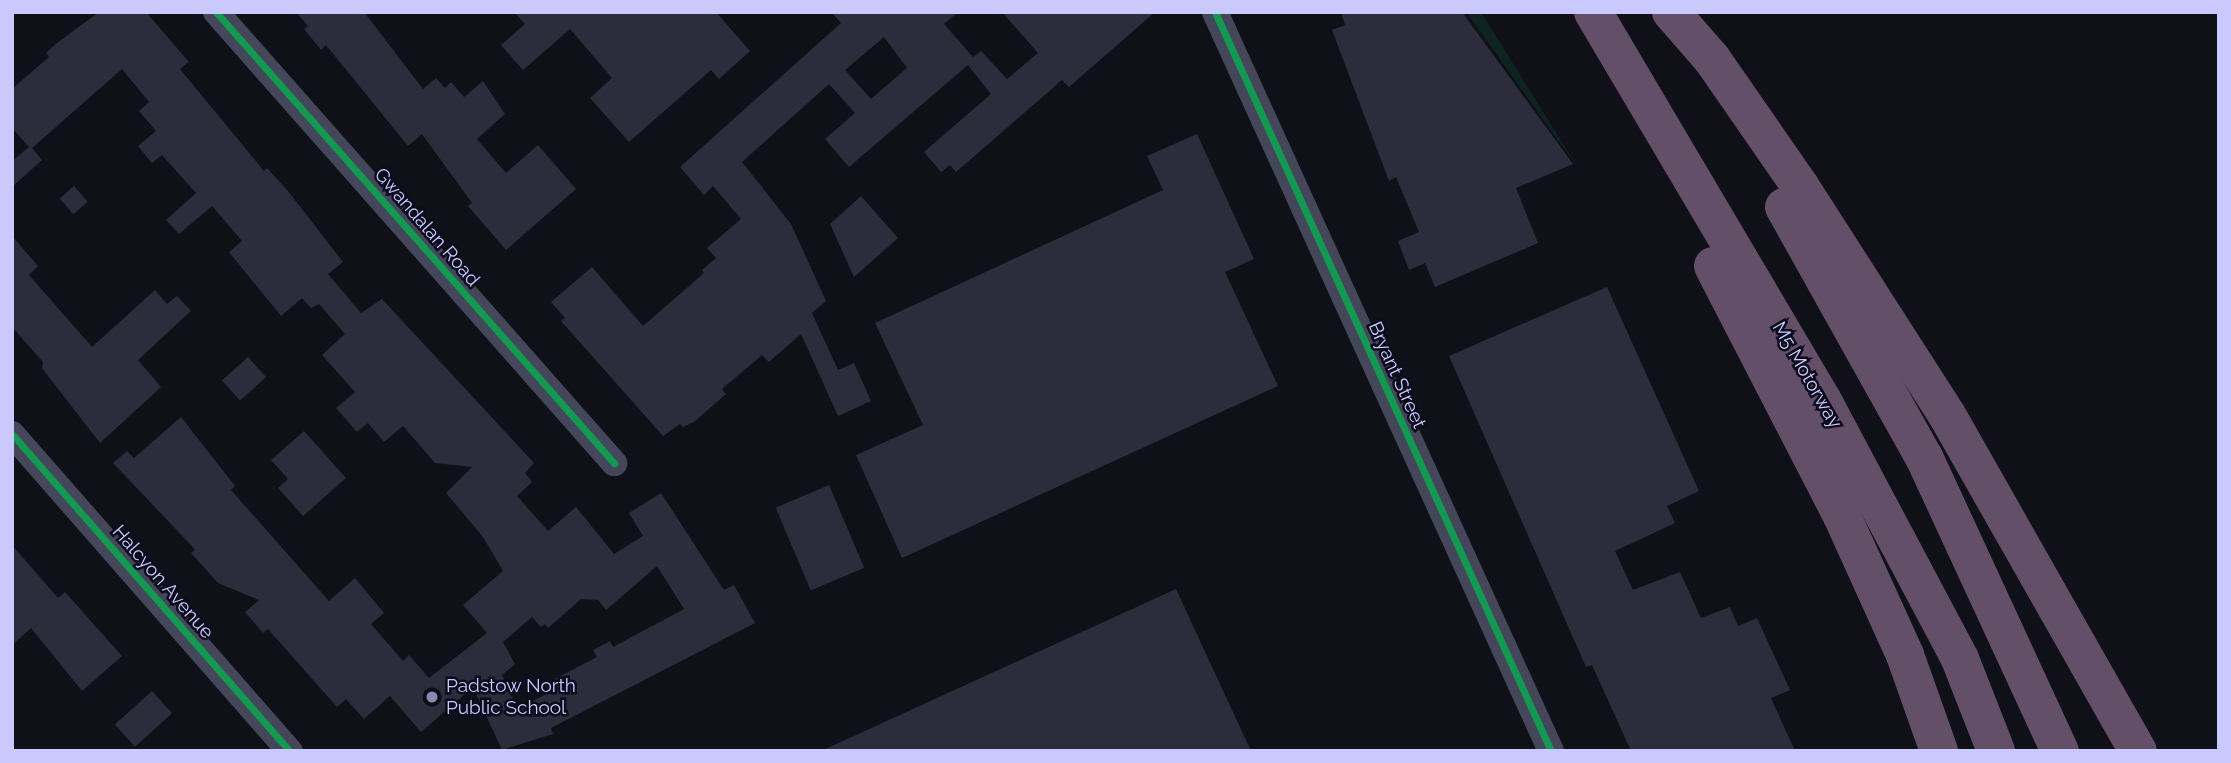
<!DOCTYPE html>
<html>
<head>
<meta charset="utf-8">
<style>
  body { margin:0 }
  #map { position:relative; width:2231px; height:763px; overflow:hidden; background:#101018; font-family:Raleway,sans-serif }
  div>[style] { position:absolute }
  .green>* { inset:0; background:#0f2322 }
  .building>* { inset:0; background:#2d2c3c; transform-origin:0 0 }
  .minor>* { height:26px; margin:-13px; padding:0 13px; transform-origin:13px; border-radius:13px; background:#444659 }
  .motorway>* { height:38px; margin:-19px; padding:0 19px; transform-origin:19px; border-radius:19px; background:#634f67 }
  .cycleway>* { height:7px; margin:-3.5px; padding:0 3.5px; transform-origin:3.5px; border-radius:3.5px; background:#139951 }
  .dots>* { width:19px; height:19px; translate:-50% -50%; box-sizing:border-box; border:4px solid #0d0c1c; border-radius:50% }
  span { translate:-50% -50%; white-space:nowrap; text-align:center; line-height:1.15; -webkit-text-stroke:5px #0d0c1c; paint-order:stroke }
  .street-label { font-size:19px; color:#cac9fd }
  .poi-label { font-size:19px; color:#cac9fd }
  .left { translate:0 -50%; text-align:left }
  .frame { position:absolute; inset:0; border:14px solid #cac9fd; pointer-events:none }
</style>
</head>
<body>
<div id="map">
  <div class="green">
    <i style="clip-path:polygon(1466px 12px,1481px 12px,1578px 168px)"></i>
  </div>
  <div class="building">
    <i style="clip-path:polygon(evenodd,99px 12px,146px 12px,189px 62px,180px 69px,264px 171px,267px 168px,288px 191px,343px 262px,328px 274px,361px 313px,382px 299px,534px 463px,525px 473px,532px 482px,517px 496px,548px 531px,576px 507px,614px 554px,643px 536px,629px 513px,661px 493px,724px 590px,734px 585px,755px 623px,551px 728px,553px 734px,502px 750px,473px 687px,421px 732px,390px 696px,364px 719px,346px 699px,337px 707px,268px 629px,263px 633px,245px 612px,259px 600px,218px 583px,191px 553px,195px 550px,189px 543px,113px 463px,127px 451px,134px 458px,181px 417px,235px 486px,231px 490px,329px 601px,355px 578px,384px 613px,371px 624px,403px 661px,409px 655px,429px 678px,487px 633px,463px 605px,503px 571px,483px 537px,446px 493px,472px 467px,435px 463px,403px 426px,384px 442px,368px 423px,357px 432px,336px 408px,355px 392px,322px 355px,345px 334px,319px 304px,311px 308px,302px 298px,281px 316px,229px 252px,242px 241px,212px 206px,179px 234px,166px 220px,196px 193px,162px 155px,152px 163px,138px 146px,156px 131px,139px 111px,149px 102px,122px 69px,32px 148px,42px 160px,12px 187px,12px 161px,29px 147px,12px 128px,12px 89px,49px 57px,46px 53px,57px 43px,99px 12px,657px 566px,684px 609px,613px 647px,610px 641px,593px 650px,597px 657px,547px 683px,552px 691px,518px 709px,502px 675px,515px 664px,503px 642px,532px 617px,541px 627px,545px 624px,548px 628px,581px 599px,598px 600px,606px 610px,657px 566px)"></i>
    <i style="clip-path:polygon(296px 12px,364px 12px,423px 89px,436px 78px,445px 88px,451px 82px,464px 97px,483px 81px,505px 114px,477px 139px,506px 173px,538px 145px,576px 189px,506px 250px,468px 206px,472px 203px,422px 134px,408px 146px,326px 45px,321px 50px,304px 29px,308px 26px)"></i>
    <i style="clip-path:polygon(514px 12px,716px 12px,750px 51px,719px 79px,711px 70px,629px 142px,590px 98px,612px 78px,570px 29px,523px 70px,501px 45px,525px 24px)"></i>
    <i style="clip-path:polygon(evenodd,831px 12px,958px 12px,944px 24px,973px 57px,981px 51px,1007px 79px,1038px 53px,1002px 12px,1155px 12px,1069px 87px,1062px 80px,956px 172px,950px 165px,941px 172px,924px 152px,991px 94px,968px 65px,849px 167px,825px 139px,855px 113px,829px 84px,742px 162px,791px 224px,826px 301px,812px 313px,838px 370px,854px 363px,871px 401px,838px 416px,801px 334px,769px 362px,762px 355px,722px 389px,726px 394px,694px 422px,683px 427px,680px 424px,663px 436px,561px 321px,565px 318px,551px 302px,592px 267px,643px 326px,704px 273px,702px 270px,716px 258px,707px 248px,741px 219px,713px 186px,704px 195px,680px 167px,841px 23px,831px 12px,884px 37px,907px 68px,871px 99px,845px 70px,884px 37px)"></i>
    <i style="clip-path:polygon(1341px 12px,1462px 12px,1573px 164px,1516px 188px,1538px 243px,1435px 287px,1425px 263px,1409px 270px,1398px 241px,1419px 232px,1396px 177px,1389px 181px,1332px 30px,1345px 25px)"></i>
    <i style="clip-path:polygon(1197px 134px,1254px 259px,1225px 272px,1278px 386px,902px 558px,856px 455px,923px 425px,875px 323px,1163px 190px,1147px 156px)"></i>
    <i style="left:74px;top:186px;width:21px;height:19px;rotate:49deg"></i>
    <i style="clip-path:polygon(861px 196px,898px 238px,854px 277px,830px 224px)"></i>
    <i style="clip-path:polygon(12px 236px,38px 266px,29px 275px,92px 347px,155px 290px,167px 304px,177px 296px,191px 311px,138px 360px,161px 387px,100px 443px,42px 368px,43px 362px,12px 327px)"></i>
    <i style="clip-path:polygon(1607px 287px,1699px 491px,1667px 506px,1675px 523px,1615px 551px,1633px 590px,1680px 572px,1701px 618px,1730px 607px,1738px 626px,1757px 618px,1790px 690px,1771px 698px,1795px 751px,1631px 751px,1592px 665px,1586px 667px,1449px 356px)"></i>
    <i style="left:248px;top:357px;width:27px;height:35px;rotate:48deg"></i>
    <i style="clip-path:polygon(304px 431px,346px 478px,303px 516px,278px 488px,288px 479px,271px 460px)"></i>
    <i style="left:829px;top:485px;width:90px;height:58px;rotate:67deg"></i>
    <i style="clip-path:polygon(12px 545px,58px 598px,65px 592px,122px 656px,82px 691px,31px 628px,12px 645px)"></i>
    <i style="clip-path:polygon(1176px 589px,1251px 751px,821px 751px)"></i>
    <i style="left:152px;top:691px;width:30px;height:50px;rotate:48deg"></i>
  </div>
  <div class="minor">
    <i style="left:216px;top:12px;width:602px;rotate:48.57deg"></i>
    <i style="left:1215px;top:12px;width:812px;rotate:65.55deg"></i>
    <i style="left:12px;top:434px;width:422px;rotate:48.8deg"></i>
  </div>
  <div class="motorway">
    <i style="left:1593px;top:12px;width:452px;rotate:59.4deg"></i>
    <i style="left:1823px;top:401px;width:292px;rotate:62deg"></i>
    <i style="left:1960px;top:659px;width:99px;rotate:68.6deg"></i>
    <i style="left:1671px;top:12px;width:62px;rotate:48.9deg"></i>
    <i style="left:1712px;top:59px;width:155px;rotate:55.3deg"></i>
    <i style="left:1800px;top:186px;width:272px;rotate:57.3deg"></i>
    <i style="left:1947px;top:415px;width:386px;rotate:60.4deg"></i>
    <i style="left:1784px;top:207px;width:287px;rotate:60.8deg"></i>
    <i style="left:1924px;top:457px;width:324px;rotate:65.2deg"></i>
    <i style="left:1713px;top:266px;width:281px;rotate:62.7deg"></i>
    <i style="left:1842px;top:516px;width:153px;rotate:65.6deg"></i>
    <i style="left:1905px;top:655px;width:102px;rotate:70.5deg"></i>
  </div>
  <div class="cycleway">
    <i style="left:216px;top:12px;width:602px;rotate:48.57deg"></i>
    <i style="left:1215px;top:12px;width:812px;rotate:65.55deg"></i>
    <i style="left:12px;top:434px;width:422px;rotate:48.8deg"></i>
  </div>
  <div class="dots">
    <i style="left:432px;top:697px;background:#8988ad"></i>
  </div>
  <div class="street-label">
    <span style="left:427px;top:227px;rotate:49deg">Gwandalan Road</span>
    <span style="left:1397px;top:375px;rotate:66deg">Bryant Street</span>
    <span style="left:1807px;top:375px;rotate:60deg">M5 Motorway</span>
    <span style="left:163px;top:582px;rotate:49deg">Halcyon Avenue</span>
  </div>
  <div class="poi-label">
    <span class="left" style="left:446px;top:697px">Padstow North<br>Public School</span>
  </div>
  <div class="frame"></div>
</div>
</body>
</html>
